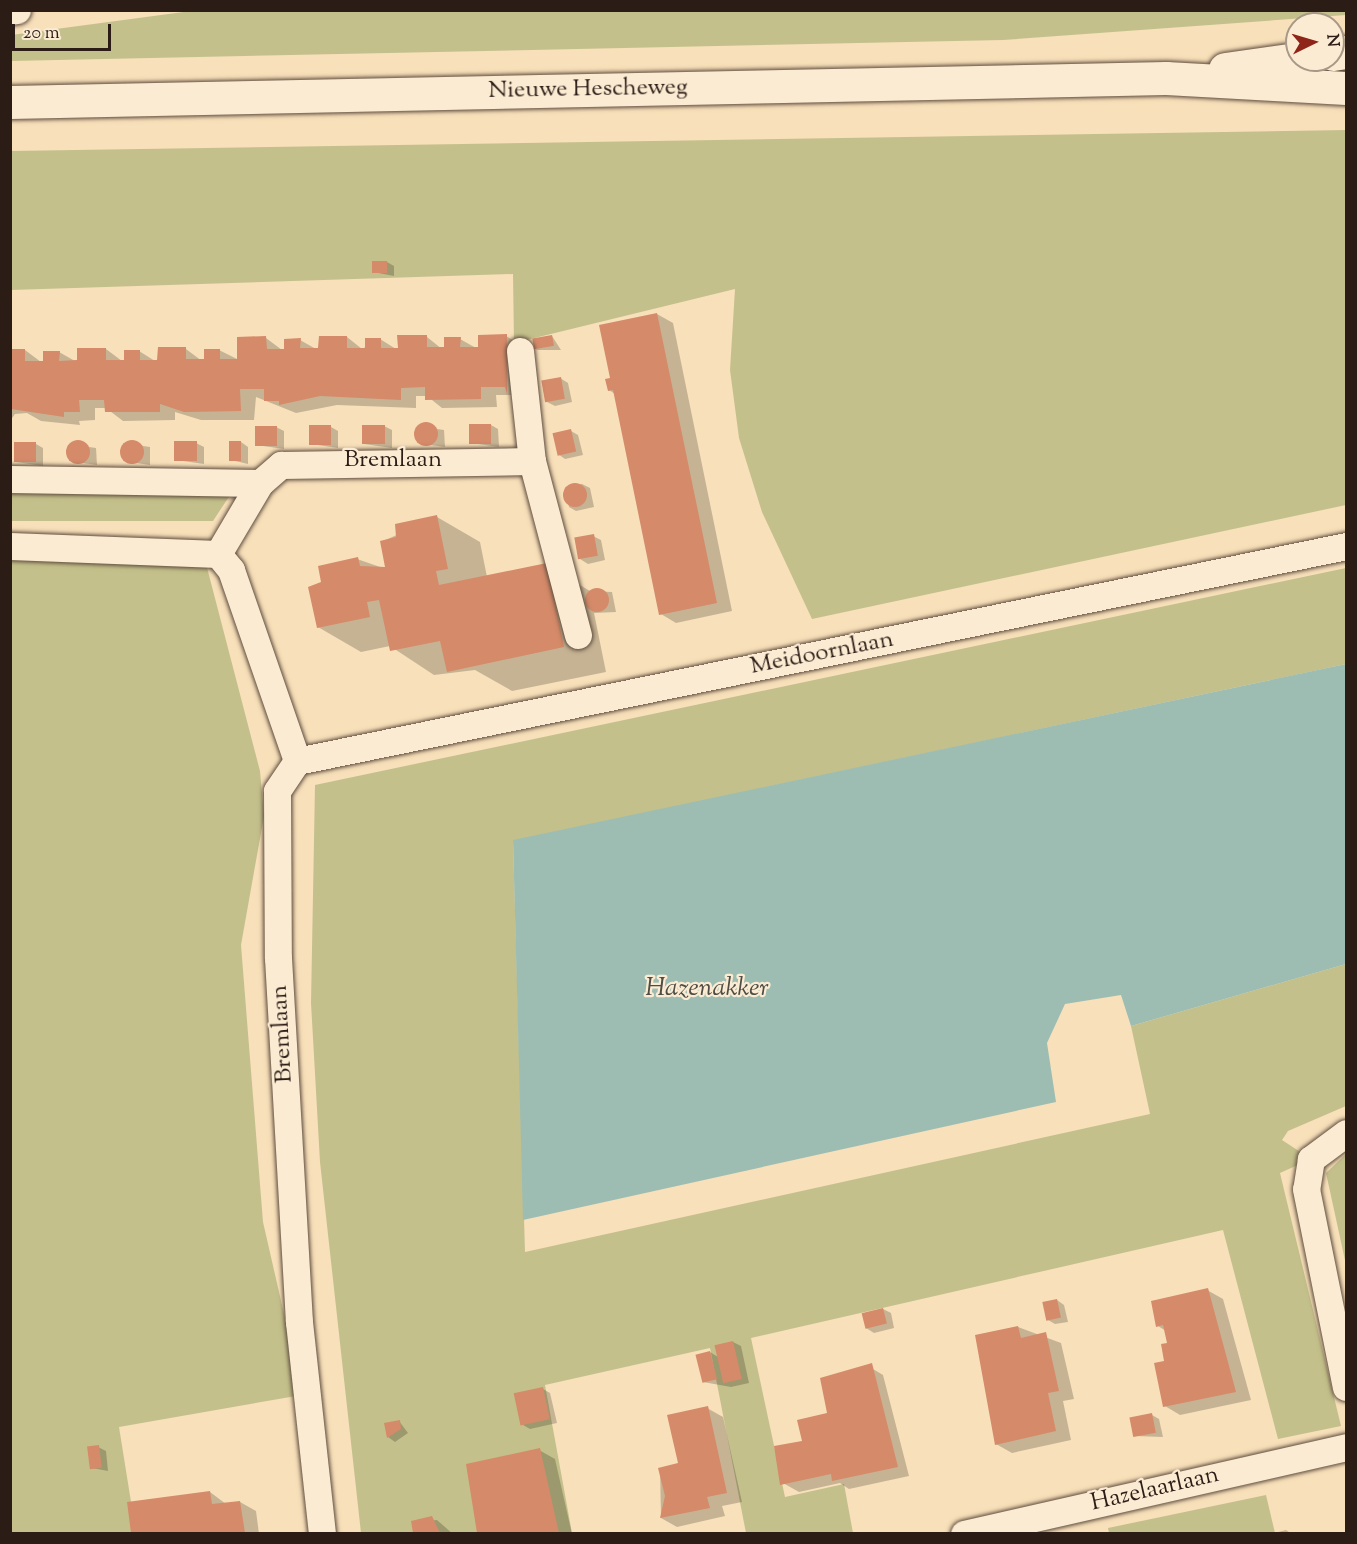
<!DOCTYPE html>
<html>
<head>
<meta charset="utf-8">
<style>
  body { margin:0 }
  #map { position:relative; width:1357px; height:1544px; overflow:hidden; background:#f8e0ba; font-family:"Sorts Mill Goudy",serif }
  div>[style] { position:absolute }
  .green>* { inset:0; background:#c4c08b }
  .water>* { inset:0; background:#9dbdb2 }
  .shadow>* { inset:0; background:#0003 }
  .building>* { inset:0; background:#d58a69; transform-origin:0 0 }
  .round { border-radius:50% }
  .roads { filter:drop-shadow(0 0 2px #5f4d3f) drop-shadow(0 0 2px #5f4d3f) }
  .minor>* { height:27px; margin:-13.5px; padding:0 13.5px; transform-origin:13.5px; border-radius:13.5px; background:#faebd2 }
  .secondary>* { height:33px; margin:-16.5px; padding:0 16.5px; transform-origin:16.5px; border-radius:16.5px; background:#faebd2 }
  span { translate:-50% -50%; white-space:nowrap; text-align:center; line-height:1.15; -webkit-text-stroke:4.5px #faebd2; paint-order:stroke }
  .street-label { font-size:24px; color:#2c1c16 }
  .water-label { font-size:26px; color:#4e4c45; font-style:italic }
  .frame { position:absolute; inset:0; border:12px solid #2c1c16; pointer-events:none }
  .north { position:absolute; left:1285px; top:12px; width:60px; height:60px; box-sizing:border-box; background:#faebd2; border:2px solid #a89887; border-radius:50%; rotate:85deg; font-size:16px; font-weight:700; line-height:24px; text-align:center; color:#2c1c16 }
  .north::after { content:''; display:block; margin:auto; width:21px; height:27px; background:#8f2418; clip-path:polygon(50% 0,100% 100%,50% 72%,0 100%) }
  .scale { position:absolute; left:12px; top:24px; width:99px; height:27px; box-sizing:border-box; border:3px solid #2c1c16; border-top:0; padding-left:8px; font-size:18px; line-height:21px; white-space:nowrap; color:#2c1c16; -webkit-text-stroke:4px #faebd2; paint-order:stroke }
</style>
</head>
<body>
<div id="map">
  <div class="green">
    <i style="clip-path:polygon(191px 11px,1346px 10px,1346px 15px,1003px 40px,11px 61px,11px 35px)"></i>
    <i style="clip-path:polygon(1346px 130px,1346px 505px,812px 619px,762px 512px,739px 438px,730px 370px,735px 289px,514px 343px,513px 274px,11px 290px,10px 151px)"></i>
    <i style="clip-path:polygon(11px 490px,232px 492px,213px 521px,11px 521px)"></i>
    <i style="clip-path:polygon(11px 556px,204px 556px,260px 771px,264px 816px,241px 945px,263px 1222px,290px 1340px,296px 1396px,119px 1427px,136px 1533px,11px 1533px)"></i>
    <i style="clip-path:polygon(1346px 568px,1346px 664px,513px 841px,525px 1252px,1150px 1114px,1131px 1026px,1346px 964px,1346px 1106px,1288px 1131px,1282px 1140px,1311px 1159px,1280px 1173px,1341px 1426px,1278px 1439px,1223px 1230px,751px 1338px,785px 1497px,844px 1484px,853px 1533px,746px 1533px,710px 1348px,545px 1385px,572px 1533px,361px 1533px,320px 1162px,311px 1003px,315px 785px)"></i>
    <i style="clip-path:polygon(1346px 1154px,1346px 1265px,1326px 1173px)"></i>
    <i style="clip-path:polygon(1266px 1495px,1275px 1533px,1109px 1533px,1108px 1528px)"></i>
  </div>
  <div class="water">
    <i style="clip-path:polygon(1346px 664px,1346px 964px,1131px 1026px,1121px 995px,1065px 1004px,1047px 1043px,1056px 1102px,523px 1220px,513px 840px)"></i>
  </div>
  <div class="shadow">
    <i style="clip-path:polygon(387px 262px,394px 266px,394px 276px,373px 272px)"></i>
    <i style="clip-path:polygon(657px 314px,673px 323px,732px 611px,676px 623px,661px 614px,615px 394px,609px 390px)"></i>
    <i style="clip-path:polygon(506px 336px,522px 345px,523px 395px,496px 395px,497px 407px,442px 408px,427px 396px,416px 396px,416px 408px,337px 405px,296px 413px,256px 397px,254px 420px,201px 420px,175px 412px,175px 420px,123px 421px,106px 408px,95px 408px,95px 420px,79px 421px,80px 425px,41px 421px,27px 413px,15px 414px,10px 421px,10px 350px,25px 350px,41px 362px,59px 352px,75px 361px,106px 349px,122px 361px,139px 351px,155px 361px,186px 349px,202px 361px,219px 350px,239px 360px,266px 338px,282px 350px,300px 340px,316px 349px,347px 337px,362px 349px,380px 339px,396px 349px,427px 337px,442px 349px,460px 339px,476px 348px)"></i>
    <i style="clip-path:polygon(552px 336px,561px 350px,536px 350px)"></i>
    <i style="clip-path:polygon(560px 378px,568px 383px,572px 402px,555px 406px,547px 402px)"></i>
    <i style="clip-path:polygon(491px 425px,498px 429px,499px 447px,471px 443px)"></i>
    <i style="clip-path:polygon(384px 426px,392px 430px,392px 448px,364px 444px)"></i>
    <i style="clip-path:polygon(417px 426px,444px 430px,445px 447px,417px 443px)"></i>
    <i style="clip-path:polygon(276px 427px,284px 431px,284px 449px,256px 445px)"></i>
    <i style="clip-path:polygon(331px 427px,338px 431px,338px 448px,311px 444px)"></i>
    <i style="clip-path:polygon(571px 431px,578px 435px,583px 455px,565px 459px,558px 454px)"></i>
    <i style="clip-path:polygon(241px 442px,248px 447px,248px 464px,231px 460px)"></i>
    <i style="clip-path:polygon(123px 443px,150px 447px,150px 465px,123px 461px)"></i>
    <i style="clip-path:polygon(196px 443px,204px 447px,204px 464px,176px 460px)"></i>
    <i style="clip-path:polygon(36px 444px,43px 448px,43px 466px,16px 462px)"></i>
    <i style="clip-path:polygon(69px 444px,96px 448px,97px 465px,69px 461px)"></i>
    <i style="clip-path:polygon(582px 484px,590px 488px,594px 507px,576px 511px,569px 507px,565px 487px)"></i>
    <i style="clip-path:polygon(437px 517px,480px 542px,487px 577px,546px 565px,590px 591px,612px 592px,616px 612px,594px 613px,606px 672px,512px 691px,475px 670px,434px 675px,390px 646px,361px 652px,318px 627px,323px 583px,357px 559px,386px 569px,381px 542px)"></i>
    <i style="clip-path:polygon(593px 536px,601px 540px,605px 560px,588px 564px,580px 559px)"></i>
    <i style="clip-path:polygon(1207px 1290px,1223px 1299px,1251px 1400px,1180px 1415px,1165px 1406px,1169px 1344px,1166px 1331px,1158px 1326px)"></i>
    <i style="clip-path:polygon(1057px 1300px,1064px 1305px,1068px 1322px,1055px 1324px,1048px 1320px)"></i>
    <i style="clip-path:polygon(883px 1309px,891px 1313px,894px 1328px,874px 1333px,866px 1328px)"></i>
    <i style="clip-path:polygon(1018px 1327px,1061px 1343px,1074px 1399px,1063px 1401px,1071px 1440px,1012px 1453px,996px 1444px)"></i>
    <i style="clip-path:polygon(733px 1342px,741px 1346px,749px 1383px,731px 1387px,703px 1382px,710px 1352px,718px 1357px)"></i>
    <i style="clip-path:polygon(868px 1366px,883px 1375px,909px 1476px,849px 1489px,840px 1483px,799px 1492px,783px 1483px,804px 1442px)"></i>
    <i style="clip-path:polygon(543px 1389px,550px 1393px,557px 1423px,530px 1429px,523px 1425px)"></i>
    <i style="clip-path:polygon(707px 1408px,723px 1417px,742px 1502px,722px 1506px,725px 1516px,677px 1527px,661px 1518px,660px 1469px,680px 1464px)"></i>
    <i style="clip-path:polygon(1152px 1415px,1159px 1419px,1163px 1437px,1134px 1436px)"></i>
    <i style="clip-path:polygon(399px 1421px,408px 1433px,395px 1442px,388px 1437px,386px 1424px)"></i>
    <i style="clip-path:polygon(98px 1447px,106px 1451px,108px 1471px,92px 1468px)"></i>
    <i style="clip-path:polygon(539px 1450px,555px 1459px,572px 1534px,478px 1534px,468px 1465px)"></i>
    <i style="clip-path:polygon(210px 1492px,226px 1504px,240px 1502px,256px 1511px,259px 1534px,132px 1534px,128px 1503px)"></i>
    <i style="clip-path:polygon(437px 1520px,453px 1534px,415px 1534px,412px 1522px)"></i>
    <i style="clip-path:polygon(1286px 1530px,1292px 1534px,1278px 1534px,1278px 1532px)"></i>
  </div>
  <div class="building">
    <i style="left:372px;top:261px;width:15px;height:12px"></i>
    <i style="clip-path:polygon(657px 313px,717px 603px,659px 615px,613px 390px,608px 391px,605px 379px,610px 378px,599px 325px)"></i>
    <i style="clip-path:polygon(507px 334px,507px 394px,505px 387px,481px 387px,481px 399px,425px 400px,425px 387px,401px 388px,401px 400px,320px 396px,279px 405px,279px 401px,264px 401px,264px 389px,240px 389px,241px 411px,184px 412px,160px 404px,160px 412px,105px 412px,104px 400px,79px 400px,80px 412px,64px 412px,64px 417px,11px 409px,10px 349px,25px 349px,25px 361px,43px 361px,43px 351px,60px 351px,59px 361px,77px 360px,77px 348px,106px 348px,106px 360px,124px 360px,124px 350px,140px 350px,140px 360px,157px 360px,158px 347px,186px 347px,186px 359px,204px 359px,204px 349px,220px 349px,220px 359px,237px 359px,237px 337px,266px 336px,267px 349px,284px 349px,284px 339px,301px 338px,300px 348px,318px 348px,319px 336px,347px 336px,347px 348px,365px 348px,365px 338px,381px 338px,381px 348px,398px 348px,397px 335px,427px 335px,427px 347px,444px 347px,444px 337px,461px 337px,460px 347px,478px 347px,478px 335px)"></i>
    <i style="left:552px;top:335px;width:11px;height:20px;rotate:80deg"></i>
    <i style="left:561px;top:377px;width:22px;height:20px;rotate:80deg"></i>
    <i class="round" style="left:414px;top:422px;width:24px;height:24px"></i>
    <i style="left:469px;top:424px;width:22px;height:20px"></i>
    <i style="left:309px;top:425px;width:22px;height:20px"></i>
    <i style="left:362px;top:425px;width:23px;height:19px"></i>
    <i style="left:255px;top:426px;width:22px;height:20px"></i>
    <i style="left:571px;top:429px;width:23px;height:19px;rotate:77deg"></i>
    <i class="round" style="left:66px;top:440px;width:24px;height:24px"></i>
    <i class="round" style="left:120px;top:440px;width:24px;height:24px"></i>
    <i style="left:174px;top:441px;width:23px;height:20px"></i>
    <i style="left:229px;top:441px;width:12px;height:20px"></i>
    <i style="left:36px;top:442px;width:20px;height:22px;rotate:90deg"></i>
    <i class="round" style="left:563px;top:483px;width:24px;height:24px"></i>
    <i style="clip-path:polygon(437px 515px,448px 569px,436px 571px,439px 585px,547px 563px,564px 647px,447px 672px,440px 641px,390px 651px,379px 600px,367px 602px,370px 617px,317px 628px,308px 587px,321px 582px,318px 566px,358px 557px,360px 566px,385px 567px,380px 541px,396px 537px,395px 524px)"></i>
    <i style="left:594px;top:534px;width:22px;height:20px;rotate:80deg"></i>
    <i class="round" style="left:585px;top:588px;width:24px;height:24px"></i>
    <i style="clip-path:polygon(1208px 1288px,1236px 1392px,1163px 1407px,1154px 1363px,1164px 1361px,1161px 1344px,1167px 1343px,1163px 1325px,1156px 1327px,1151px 1301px)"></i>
    <i style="left:1057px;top:1299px;width:19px;height:15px;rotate:78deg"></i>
    <i style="left:883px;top:1308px;width:16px;height:22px;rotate:76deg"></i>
    <i style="clip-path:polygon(1018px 1326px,1021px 1338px,1046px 1332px,1059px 1391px,1048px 1393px,1056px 1431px,995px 1445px,975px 1335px)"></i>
    <i style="left:733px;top:1341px;width:39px;height:19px;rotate:77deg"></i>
    <i style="left:710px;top:1351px;width:29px;height:15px;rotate:76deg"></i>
    <i style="clip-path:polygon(872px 1363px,898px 1467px,832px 1481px,831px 1474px,780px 1485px,774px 1446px,802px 1441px,797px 1420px,827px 1413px,820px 1378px)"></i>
    <i style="left:543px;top:1387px;width:33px;height:30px;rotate:78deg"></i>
    <i style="clip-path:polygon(708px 1406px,727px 1493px,707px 1497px,710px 1508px,660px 1518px,665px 1496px,658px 1468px,678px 1463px,667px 1415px)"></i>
    <i style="left:1152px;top:1413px;width:20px;height:23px;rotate:79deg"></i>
    <i style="clip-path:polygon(400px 1420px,401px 1429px,387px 1438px,384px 1423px)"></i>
    <i style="left:99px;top:1445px;width:23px;height:12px;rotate:83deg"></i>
    <i style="clip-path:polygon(540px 1448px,559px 1533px,477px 1533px,466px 1464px)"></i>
    <i style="clip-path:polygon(210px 1491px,212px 1504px,240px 1501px,245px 1533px,131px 1533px,127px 1502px)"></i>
    <i style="clip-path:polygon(432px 1516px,440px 1533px,413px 1533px,411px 1521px)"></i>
  </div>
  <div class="roads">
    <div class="minor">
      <i style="left:10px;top:11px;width:7px;rotate:-8deg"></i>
      <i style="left:520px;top:351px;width:111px;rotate:83.8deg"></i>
      <i style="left:532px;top:461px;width:180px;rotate:75.2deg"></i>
      <i style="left:10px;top:479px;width:250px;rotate:0.9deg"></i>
      <i style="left:260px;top:483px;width:28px;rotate:-41deg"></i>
      <i style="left:281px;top:465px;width:251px;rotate:-0.9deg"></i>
      <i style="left:10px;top:546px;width:208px;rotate:2.2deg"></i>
      <i style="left:218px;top:554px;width:21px;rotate:51deg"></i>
      <i style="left:231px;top:570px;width:202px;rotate:70.9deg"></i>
      <i style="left:297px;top:761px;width:36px;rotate:124deg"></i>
      <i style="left:277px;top:791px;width:167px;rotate:89.7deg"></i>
      <i style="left:278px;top:958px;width:365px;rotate:86.7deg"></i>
      <i style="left:299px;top:1322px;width:213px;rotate:83.8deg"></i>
      <i style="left:218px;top:554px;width:82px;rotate:-59.4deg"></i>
      <i style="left:297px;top:761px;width:1071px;rotate:-11.58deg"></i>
      <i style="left:1346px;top:1133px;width:44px;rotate:143.4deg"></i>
      <i style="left:1311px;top:1159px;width:30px;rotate:99deg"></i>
      <i style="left:1306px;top:1189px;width:202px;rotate:78.6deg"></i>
      <i style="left:964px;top:1534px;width:392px;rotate:-12.8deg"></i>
    </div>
    <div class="secondary">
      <i style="left:1333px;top:54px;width:13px;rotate:-9deg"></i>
      <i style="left:1225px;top:69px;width:73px;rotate:-7.9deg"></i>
      <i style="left:10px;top:102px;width:1156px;rotate:-1.19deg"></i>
      <i style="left:1166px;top:78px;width:180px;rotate:3.2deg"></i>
    </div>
  </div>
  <div class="street-label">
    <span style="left:588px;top:90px;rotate:-1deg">Nieuwe Hescheweg</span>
    <span style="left:393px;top:461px">Bremlaan</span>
    <span style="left:822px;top:654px;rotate:-11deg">Meidoornlaan</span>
    <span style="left:283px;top:1034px;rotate:-93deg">Bremlaan</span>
    <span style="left:1155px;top:1490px;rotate:-13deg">Hazelaarlaan</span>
  </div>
  <div class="water-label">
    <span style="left:707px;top:989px">Hazenakker</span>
  </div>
  <div class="frame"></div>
  <div class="north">N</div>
  <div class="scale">20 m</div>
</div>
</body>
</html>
